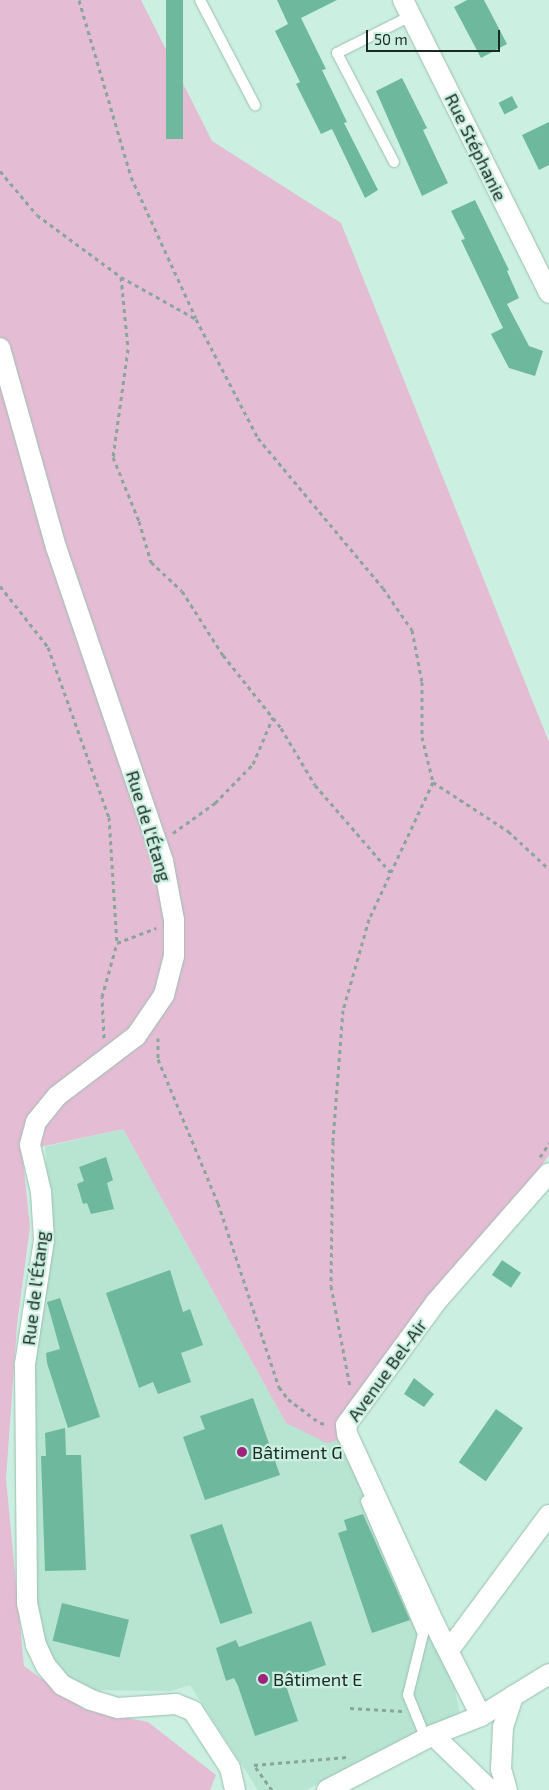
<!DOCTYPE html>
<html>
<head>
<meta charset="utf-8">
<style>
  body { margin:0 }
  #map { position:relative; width:549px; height:1790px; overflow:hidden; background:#cbf0e1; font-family:"Exo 2",sans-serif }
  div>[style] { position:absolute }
  .built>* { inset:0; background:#b8e4d2 }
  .green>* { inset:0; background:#e4bcd4 }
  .building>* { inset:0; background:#6eb89d; transform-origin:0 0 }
  .path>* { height:3px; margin-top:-1.5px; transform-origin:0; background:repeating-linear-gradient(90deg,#8aa69b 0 4px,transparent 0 8px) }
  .roads { filter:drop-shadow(0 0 1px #9bbeb0) drop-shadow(0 0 1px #9bbeb0) }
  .service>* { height:10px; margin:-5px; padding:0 5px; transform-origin:5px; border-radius:5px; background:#fff }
  .minor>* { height:20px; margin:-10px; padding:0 10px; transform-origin:10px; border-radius:10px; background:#fff }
  .dots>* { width:14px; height:14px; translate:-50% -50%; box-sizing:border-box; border:2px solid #cbf0e1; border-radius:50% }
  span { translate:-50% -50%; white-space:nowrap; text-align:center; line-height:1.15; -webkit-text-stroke:4.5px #cbf0e1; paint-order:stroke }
  .street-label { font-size:18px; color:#1b2924 }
  .poi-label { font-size:18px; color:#1b2924 }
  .left { translate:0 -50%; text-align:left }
  .scale { position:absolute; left:366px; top:30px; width:134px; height:22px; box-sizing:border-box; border:2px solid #1b2924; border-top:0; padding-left:6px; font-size:15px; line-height:18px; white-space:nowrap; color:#1b2924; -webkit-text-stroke:4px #cbf0e1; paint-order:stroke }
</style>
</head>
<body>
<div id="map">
  <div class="built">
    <i style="clip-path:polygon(123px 1129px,286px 1423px,344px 1439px,450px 1668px,460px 1714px,306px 1790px,258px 1790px,190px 1685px,171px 1691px,86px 1690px,64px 1677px,46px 1655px,36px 1596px,34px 1358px,52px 1255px,45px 1147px)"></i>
  </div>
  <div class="green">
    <i style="clip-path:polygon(0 0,141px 0,212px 141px,341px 223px,549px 742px,549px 1155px,344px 1439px,327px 1443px,286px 1423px,123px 1129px,22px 1151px,30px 1227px,17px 1325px,6px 1479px,24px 1666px,84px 1709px,148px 1722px,216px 1775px,210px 1790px,0 1790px)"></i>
  </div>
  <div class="building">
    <i style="left:166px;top:0;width:17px;height:139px"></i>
    <i style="clip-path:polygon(277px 0,337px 0,301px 18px,326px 69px,322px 70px,347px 122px,344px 123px,378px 190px,365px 198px,332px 129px,321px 134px,296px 84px,300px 82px,275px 31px,288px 24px)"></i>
    <i style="clip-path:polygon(467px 0,484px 0,507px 44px,481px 58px,454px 7px)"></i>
    <i style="clip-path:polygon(402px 78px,427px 128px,423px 130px,448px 183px,422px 196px,376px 91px)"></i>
    <i style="left:512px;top:96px;width:13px;height:15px;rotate:63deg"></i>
    <i style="clip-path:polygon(549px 122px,549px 165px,539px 170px,522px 135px)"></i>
    <i style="clip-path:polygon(475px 200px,509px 270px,507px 271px,519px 298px,507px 304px,529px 346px,543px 351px,535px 376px,509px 368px,491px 334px,503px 328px,461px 240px,465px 239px,451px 211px)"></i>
    <i style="clip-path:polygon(106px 1157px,113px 1180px,107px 1183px,114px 1209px,91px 1214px,87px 1203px,83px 1204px,77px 1184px,84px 1181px,79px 1167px)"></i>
    <i style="left:502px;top:1260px;width:23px;height:18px;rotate:34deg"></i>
    <i style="clip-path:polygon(170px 1270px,183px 1312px,190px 1309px,203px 1345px,181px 1353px,191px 1382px,158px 1394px,153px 1382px,139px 1388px,106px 1293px)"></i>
    <i style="clip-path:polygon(60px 1298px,100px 1417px,68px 1428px,47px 1363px,46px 1353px,60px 1349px,47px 1302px)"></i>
    <i style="clip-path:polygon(414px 1378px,434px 1394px,424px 1407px,404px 1394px)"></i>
    <i style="clip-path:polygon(253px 1398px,280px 1475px,205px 1500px,183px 1437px,205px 1429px,200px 1416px)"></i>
    <i style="left:496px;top:1409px;width:33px;height:65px;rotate:35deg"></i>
    <i style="clip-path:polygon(65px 1428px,66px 1455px,81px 1455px,86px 1570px,45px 1571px,41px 1456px,46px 1456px,45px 1433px)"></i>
    <i style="clip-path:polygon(363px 1514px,410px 1620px,372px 1633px,338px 1533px,347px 1530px,344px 1520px)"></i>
    <i style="left:222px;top:1524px;width:94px;height:34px;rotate:71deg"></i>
    <i style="left:62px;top:1603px;width:69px;height:39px;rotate:14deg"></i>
    <i style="clip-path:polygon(311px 1621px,326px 1665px,284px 1680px,298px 1721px,255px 1736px,238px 1686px,234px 1678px,226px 1681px,216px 1648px,236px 1640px,239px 1647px)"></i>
  </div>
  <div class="path">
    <i style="left:79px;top:0;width:184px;rotate:73.6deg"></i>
    <i style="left:131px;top:177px;width:155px;rotate:65.3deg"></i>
    <i style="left:0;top:171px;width:57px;rotate:49.9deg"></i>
    <i style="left:37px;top:215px;width:104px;rotate:36.4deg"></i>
    <i style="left:121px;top:277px;width:86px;rotate:29.2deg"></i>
    <i style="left:196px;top:319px;width:134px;rotate:62.5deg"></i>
    <i style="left:258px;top:438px;width:195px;rotate:50.2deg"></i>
    <i style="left:383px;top:588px;width:51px;rotate:55.4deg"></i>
    <i style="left:412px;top:630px;width:53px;rotate:79.1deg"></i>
    <i style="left:422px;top:682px;width:55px;rotate:90deg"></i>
    <i style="left:422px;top:737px;width:46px;rotate:76.3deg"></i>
    <i style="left:433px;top:782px;width:151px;rotate:115deg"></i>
    <i style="left:369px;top:919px;width:95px;rotate:105.9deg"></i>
    <i style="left:343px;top:1010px;width:131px;rotate:94.4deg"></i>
    <i style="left:333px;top:1141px;width:145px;rotate:90.8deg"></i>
    <i style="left:331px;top:1286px;width:103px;rotate:79.3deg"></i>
    <i style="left:121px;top:277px;width:72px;rotate:84.4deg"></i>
    <i style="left:128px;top:349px;width:109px;rotate:97.9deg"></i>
    <i style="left:113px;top:457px;width:69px;rotate:67.9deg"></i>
    <i style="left:139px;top:521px;width:43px;rotate:73.7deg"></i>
    <i style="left:151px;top:562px;width:42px;rotate:43.1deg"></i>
    <i style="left:182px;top:591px;width:76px;rotate:57.4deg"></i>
    <i style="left:223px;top:655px;width:93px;rotate:51.5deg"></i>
    <i style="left:281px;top:728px;width:66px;rotate:59.2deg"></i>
    <i style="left:315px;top:785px;width:115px;rotate:49.2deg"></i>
    <i style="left:0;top:586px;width:78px;rotate:51.8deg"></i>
    <i style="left:48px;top:647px;width:181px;rotate:70.3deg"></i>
    <i style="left:109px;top:817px;width:126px;rotate:86.4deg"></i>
    <i style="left:117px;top:943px;width:42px;rotate:-21deg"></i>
    <i style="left:433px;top:782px;width:90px;rotate:33.2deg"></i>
    <i style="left:508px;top:831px;width:56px;rotate:42.8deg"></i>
    <i style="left:173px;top:833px;width:52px;rotate:-35.5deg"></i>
    <i style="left:215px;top:803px;width:54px;rotate:-45.7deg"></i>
    <i style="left:253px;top:764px;width:51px;rotate:-66.9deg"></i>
    <i style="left:104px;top:1038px;width:41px;rotate:-92.8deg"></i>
    <i style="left:102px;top:997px;width:56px;rotate:-74.5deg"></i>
    <i style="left:158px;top:1038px;width:21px;rotate:90deg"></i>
    <i style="left:158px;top:1059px;width:156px;rotate:67.4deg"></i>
    <i style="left:218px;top:1203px;width:194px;rotate:71.7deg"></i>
    <i style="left:279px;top:1387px;width:15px;rotate:53deg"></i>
    <i style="left:288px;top:1399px;width:40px;rotate:37deg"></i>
    <i style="left:320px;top:1423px;width:8px;rotate:7deg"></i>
    <i style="left:540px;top:1157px;width:17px;rotate:-57deg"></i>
    <i style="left:350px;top:1708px;width:52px;rotate:3.3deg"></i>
    <i style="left:272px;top:1790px;width:31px;rotate:-126deg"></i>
    <i style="left:254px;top:1765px;width:93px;rotate:-4.9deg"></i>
  </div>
  <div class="roads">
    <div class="service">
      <i style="left:200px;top:0;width:119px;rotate:62.4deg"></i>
      <i style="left:394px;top:162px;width:123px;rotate:-117.6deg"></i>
      <i style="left:337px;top:53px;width:83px;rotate:-26.6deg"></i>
      <i style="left:366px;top:1501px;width:145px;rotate:66.8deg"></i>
      <i style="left:423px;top:1634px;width:63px;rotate:103.8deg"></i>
      <i style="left:408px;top:1695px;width:48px;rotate:67.8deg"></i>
    </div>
    <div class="minor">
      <i style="left:403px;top:0;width:327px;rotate:63.5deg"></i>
      <i style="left:0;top:348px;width:207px;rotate:74.3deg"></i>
      <i style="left:56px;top:547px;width:332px;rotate:71.2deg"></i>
      <i style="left:163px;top:861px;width:60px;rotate:79.4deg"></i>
      <i style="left:174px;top:920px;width:36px;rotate:90deg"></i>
      <i style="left:174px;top:956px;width:40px;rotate:104.4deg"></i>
      <i style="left:164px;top:995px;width:50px;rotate:124.3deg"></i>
      <i style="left:136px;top:1036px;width:99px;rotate:142.8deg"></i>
      <i style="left:57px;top:1096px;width:33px;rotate:129deg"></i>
      <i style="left:36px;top:1122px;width:24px;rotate:105deg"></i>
      <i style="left:30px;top:1145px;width:48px;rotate:76.8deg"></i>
      <i style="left:41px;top:1192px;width:48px;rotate:86.4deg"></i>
      <i style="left:44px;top:1240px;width:125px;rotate:98.7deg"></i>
      <i style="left:25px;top:1364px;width:239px;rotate:89.5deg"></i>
      <i style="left:27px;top:1603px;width:43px;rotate:77.9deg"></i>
      <i style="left:36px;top:1645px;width:23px;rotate:65deg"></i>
      <i style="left:46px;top:1666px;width:25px;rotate:50deg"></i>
      <i style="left:62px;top:1685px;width:33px;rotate:27deg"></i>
      <i style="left:91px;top:1700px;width:28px;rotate:17deg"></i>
      <i style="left:118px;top:1708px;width:58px;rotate:-3.9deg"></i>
      <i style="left:176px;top:1704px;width:18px;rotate:22deg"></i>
      <i style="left:193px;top:1711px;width:68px;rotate:57deg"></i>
      <i style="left:230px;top:1768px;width:23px;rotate:77deg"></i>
      <i style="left:449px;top:1650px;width:168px;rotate:-53.5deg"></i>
      <i style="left:481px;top:1716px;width:104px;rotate:-116.8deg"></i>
      <i style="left:434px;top:1623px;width:208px;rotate:-114.7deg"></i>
      <i style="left:347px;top:1434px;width:9px;rotate:-96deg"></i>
      <i style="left:346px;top:1425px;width:152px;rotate:-53.8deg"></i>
      <i style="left:436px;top:1302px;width:171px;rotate:-48.8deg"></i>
      <i style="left:433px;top:1735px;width:79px;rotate:44deg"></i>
      <i style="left:327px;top:1790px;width:119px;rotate:-27.4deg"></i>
      <i style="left:433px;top:1735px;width:52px;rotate:-21.6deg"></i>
      <i style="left:481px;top:1716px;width:80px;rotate:-31.7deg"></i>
      <i style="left:507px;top:1790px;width:22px;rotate:-106deg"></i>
      <i style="left:501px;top:1769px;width:42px;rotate:-87.3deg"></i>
      <i style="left:503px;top:1727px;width:33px;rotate:-72deg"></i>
    </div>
  </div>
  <div class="dots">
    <i style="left:242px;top:1452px;background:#9d237b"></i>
    <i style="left:263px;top:1679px;background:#9d237b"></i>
  </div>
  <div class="street-label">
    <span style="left:476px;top:147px;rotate:64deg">Rue Stéphanie</span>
    <span style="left:149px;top:826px;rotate:73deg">Rue de l'Étang</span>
    <span style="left:35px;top:1288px;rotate:-83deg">Rue de l'Étang</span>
    <span style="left:387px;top:1370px;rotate:-54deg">Avenue Bel-Air</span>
  </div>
  <div class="poi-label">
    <span class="left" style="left:252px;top:1452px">Bâtiment G</span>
    <span class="left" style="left:273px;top:1679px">Bâtiment E</span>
  </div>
  <div class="scale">50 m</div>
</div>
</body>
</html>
